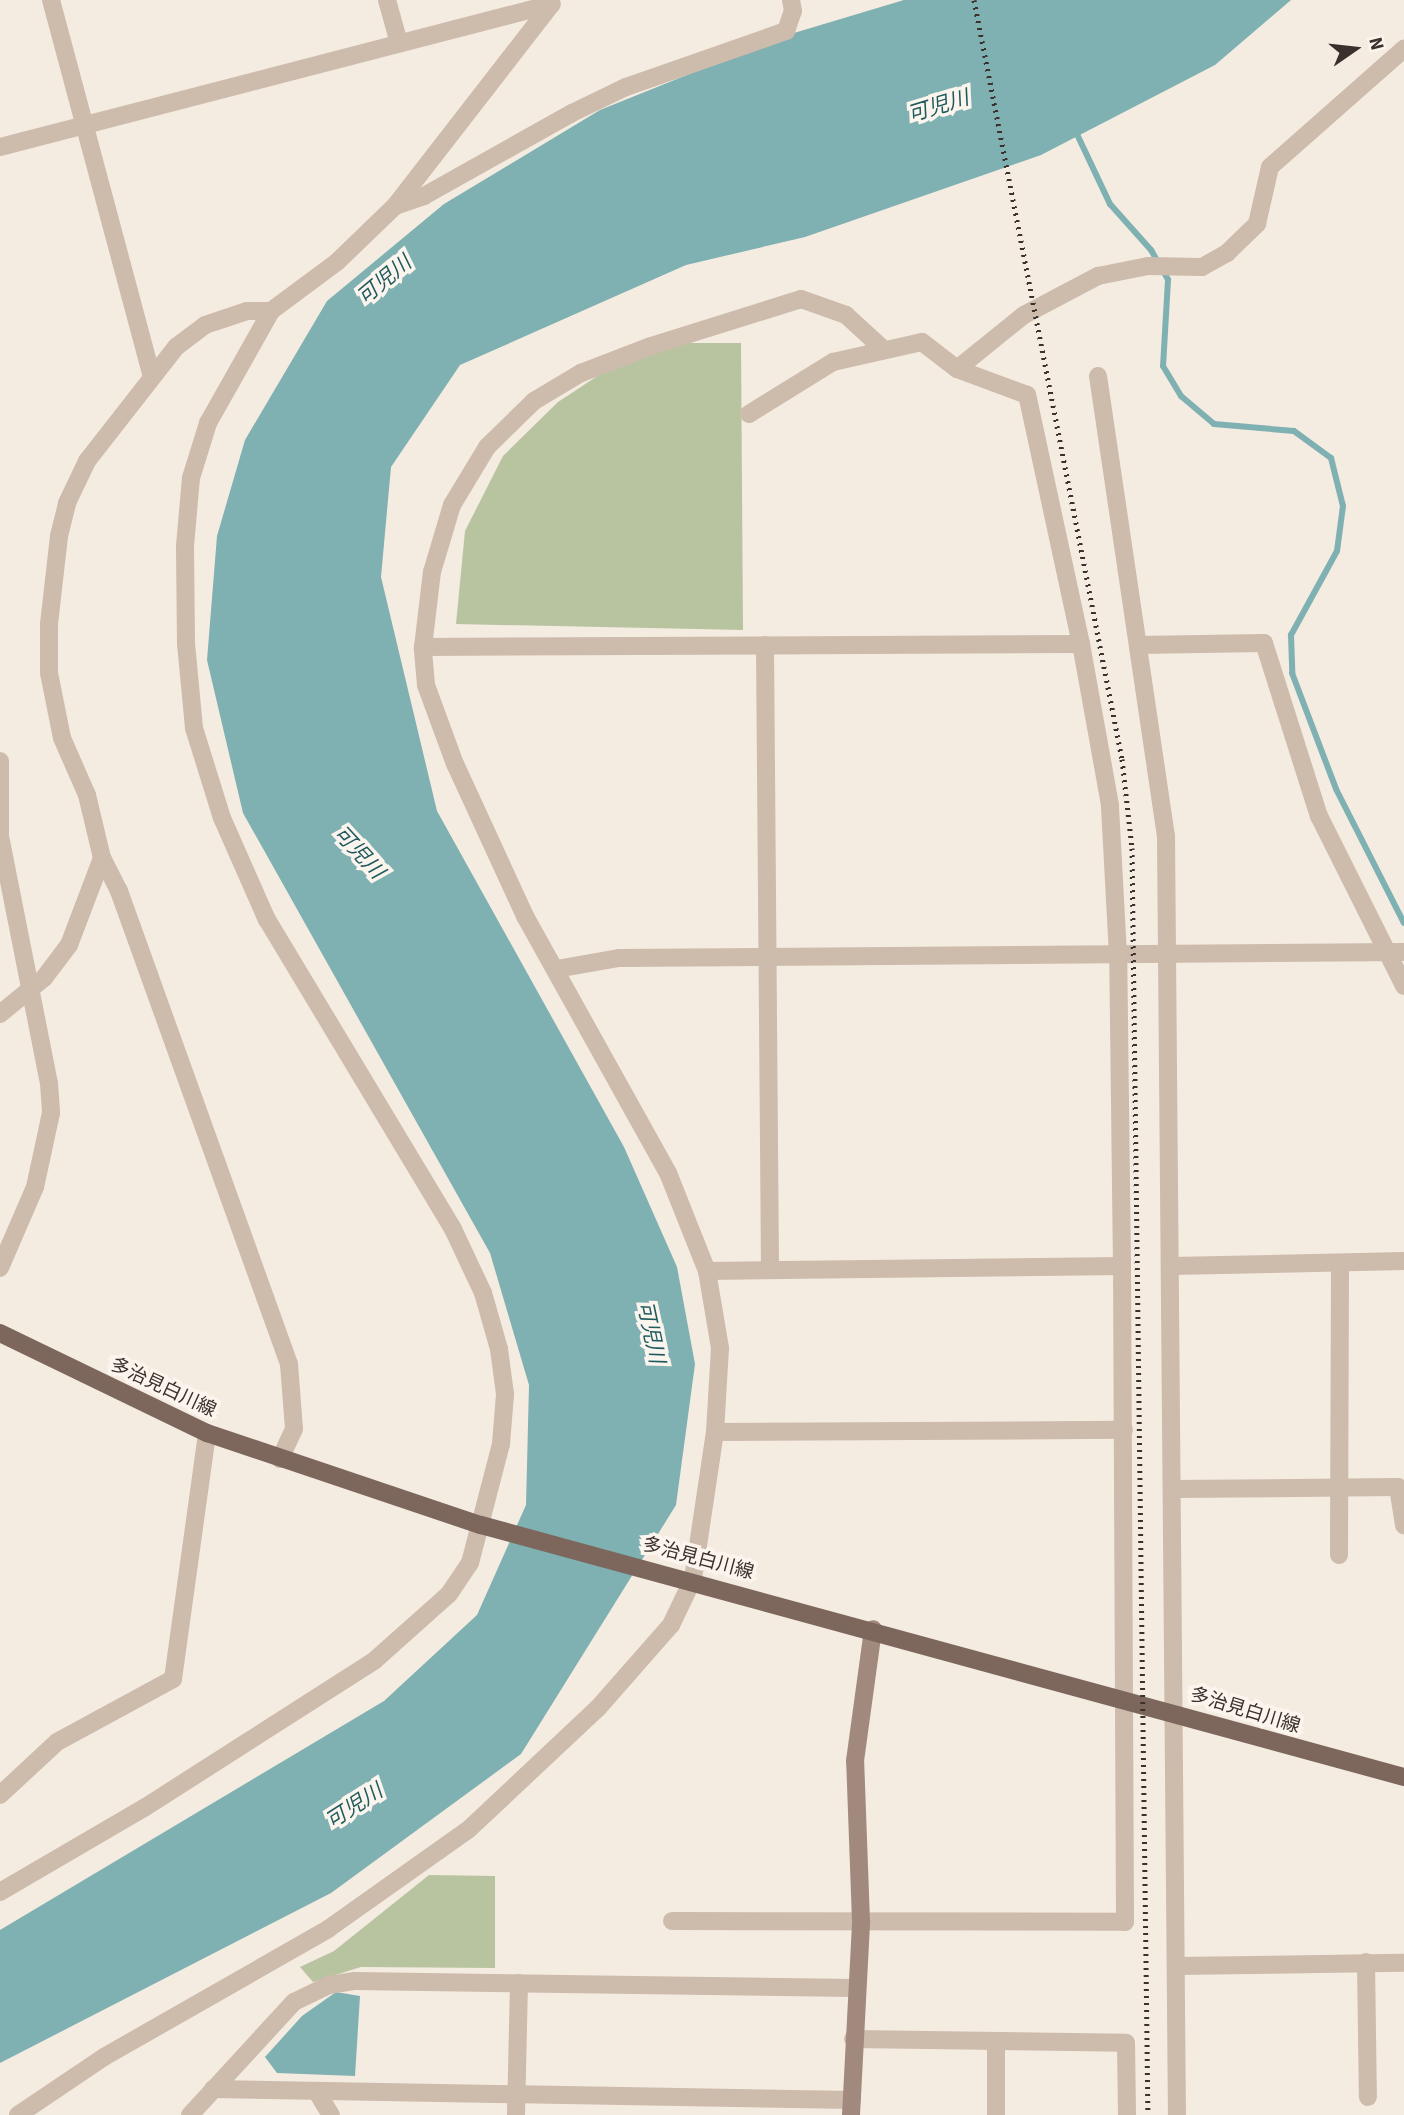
<!DOCTYPE html>
<html>
<head>
<meta charset="utf-8">
<style>
  body { margin:0 }
  #map { position:relative; width:1404px; height:2115px; overflow:hidden; background:#f4ebe1; font-family:"Source Sans 3","Noto Sans JP",sans-serif }
  div>[style] { position:absolute }
  .green>* { inset:0; background:#b8c4a0 }
  .water>* { inset:0; background:#7fb0b2 }
  .stream>* { height:6px; margin:-3px; padding:0 3px; transform-origin:3px; border-radius:3px; background:#7fb0b2 }
  .street>* { height:18px; margin:-9px; padding:0 9px; transform-origin:9px; border-radius:9px; background:#cdbbac }
  .secondary>* { height:18px; margin:-9px; padding:0 9px; transform-origin:9px; border-radius:9px; background:#a18a7d }
  .primary>* { height:18px; margin:-9px; padding:0 9px; transform-origin:9px; border-radius:9px; background:#7d675c }
  .rail>* { height:5px; margin-top:-2.5px; transform-origin:0; background:repeating-linear-gradient(90deg,#3b302b 0 2px,transparent 0 7px) }
  span { translate:-50% -50%; white-space:nowrap; text-align:center; line-height:1.15; -webkit-text-stroke:7px #fbf5ee; paint-order:stroke }
  .street-label { font-size:19px; color:#3b302b }
  .water-label { font-size:21px; color:#1f5a5e; font-style:italic }
  .north { position:absolute; left:1320px; top:14px; width:70px; height:70px; -webkit-text-stroke:5px #fbf5ee; paint-order:stroke; rotate:76deg; font-size:19px; font-weight:700; line-height:28px; text-align:center; color:#3b302b }
  .north::after { content:''; display:block; margin:auto; width:24px; height:32px; background:#3b302b; clip-path:polygon(50% 0,100% 100%,50% 72%,0 100%) }
</style>
</head>
<body>
<div id="map">
  <div class="green">
    <i style="clip-path:polygon(682px 343px,741px 343px,743px 630px,456px 624px,465px 531px,503px 456px,558px 402px,602px 373px)"></i>
    <i style="clip-path:polygon(429px 1875px,495px 1876px,495px 1968px,361px 1967px,313px 1982px,300px 1967px,334px 1951px)"></i>
  </div>
  <div class="water">
    <i style="clip-path:polygon(904px 0,1291px 0,1215px 65px,1041px 155px,805px 237px,686px 265px,460px 365px,391px 467px,381px 577px,437px 811px,624px 1147px,677px 1267px,695px 1364px,676px 1505px,521px 1754px,331px 1893px,0 2063px,0 1930px,384px 1701px,477px 1615px,526px 1505px,529px 1385px,490px 1253px,243px 813px,207px 660px,217px 536px,245px 440px,327px 301px,444px 204px,600px 110px,784px 36px)"></i>
    <i style="clip-path:polygon(336px 1992px,360px 1996px,355px 2076px,277px 2073px,265px 2057px,302px 2016px)"></i>
  </div>
  <div class="stream">
    <i style="left:1075px;top:130px;width:82px;rotate:64.7deg"></i>
    <i style="left:1110px;top:204px;width:62px;rotate:48.3deg"></i>
    <i style="left:1151px;top:250px;width:34px;rotate:60deg"></i>
    <i style="left:1168px;top:280px;width:86px;rotate:93.3deg"></i>
    <i style="left:1163px;top:366px;width:35px;rotate:59deg"></i>
    <i style="left:1181px;top:396px;width:43px;rotate:40.3deg"></i>
    <i style="left:1214px;top:424px;width:80px;rotate:5deg"></i>
    <i style="left:1294px;top:431px;width:46px;rotate:36.1deg"></i>
    <i style="left:1331px;top:458px;width:49px;rotate:76deg"></i>
    <i style="left:1343px;top:506px;width:45px;rotate:97.6deg"></i>
    <i style="left:1337px;top:551px;width:96px;rotate:118.7deg"></i>
    <i style="left:1291px;top:635px;width:38px;rotate:88deg"></i>
    <i style="left:1292px;top:673px;width:124px;rotate:69.2deg"></i>
    <i style="left:1336px;top:789px;width:150px;rotate:63.1deg"></i>
  </div>
  <div class="street">
    <i style="left:51px;top:0;width:387px;rotate:75deg"></i>
    <i style="left:387px;top:0;width:45px;rotate:74.4deg"></i>
    <i style="left:0;top:147px;width:570px;rotate:-14.52deg"></i>
    <i style="left:395px;top:206px;width:31px;rotate:-19deg"></i>
    <i style="left:424px;top:196px;width:170px;rotate:-29.3deg"></i>
    <i style="left:572px;top:113px;width:60px;rotate:-25.7deg"></i>
    <i style="left:626px;top:87px;width:170px;rotate:-19.3deg"></i>
    <i style="left:786px;top:31px;width:21px;rotate:-71deg"></i>
    <i style="left:793px;top:11px;width:11px;rotate:-100deg"></i>
    <i style="left:1098px;top:376px;width:465px;rotate:81.6deg"></i>
    <i style="left:1166px;top:836px;width:1279px;rotate:89.51deg"></i>
    <i style="left:749px;top:414px;width:99px;rotate:-31.8deg"></i>
    <i style="left:833px;top:362px;width:91px;rotate:-12.7deg"></i>
    <i style="left:922px;top:342px;width:44px;rotate:37.6deg"></i>
    <i style="left:957px;top:369px;width:86px;rotate:-38.9deg"></i>
    <i style="left:1024px;top:315px;width:84px;rotate:-27.8deg"></i>
    <i style="left:1098px;top:276px;width:51px;rotate:-11.3deg"></i>
    <i style="left:1148px;top:266px;width:54px;rotate:1.1deg"></i>
    <i style="left:1202px;top:267px;width:29px;rotate:-29deg"></i>
    <i style="left:1227px;top:253px;width:42px;rotate:-44deg"></i>
    <i style="left:1257px;top:224px;width:58px;rotate:-77.2deg"></i>
    <i style="left:1270px;top:167px;width:179px;rotate:-41.4deg"></i>
    <i style="left:765px;top:645px;width:625px;rotate:89.54deg"></i>
    <i style="left:1138px;top:645px;width:126px;rotate:-0.9deg"></i>
    <i style="left:1264px;top:643px;width:182px;rotate:72.4deg"></i>
    <i style="left:1319px;top:816px;width:190px;rotate:63.4deg"></i>
    <i style="left:423px;top:647px;width:76px;rotate:-83.2deg"></i>
    <i style="left:432px;top:572px;width:70px;rotate:-73.4deg"></i>
    <i style="left:452px;top:505px;width:68px;rotate:-58.9deg"></i>
    <i style="left:487px;top:447px;width:66px;rotate:-44.4deg"></i>
    <i style="left:534px;top:401px;width:55px;rotate:-30.8deg"></i>
    <i style="left:581px;top:373px;width:75px;rotate:-21.1deg"></i>
    <i style="left:651px;top:346px;width:157px;rotate:-17.4deg"></i>
    <i style="left:801px;top:299px;width:48px;rotate:19.6deg"></i>
    <i style="left:846px;top:315px;width:52px;rotate:42.6deg"></i>
    <i style="left:0;top:761px;width:72px;rotate:90deg"></i>
    <i style="left:0;top:836px;width:252px;rotate:78.8deg"></i>
    <i style="left:49px;top:1083px;width:30px;rotate:86deg"></i>
    <i style="left:51px;top:1113px;width:76px;rotate:102.2deg"></i>
    <i style="left:35px;top:1187px;width:88px;rotate:113.4deg"></i>
    <i style="left:556px;top:969px;width:64px;rotate:-9.9deg"></i>
    <i style="left:619px;top:958px;width:785px;rotate:-0.44deg"></i>
    <i style="left:0;top:1014px;width:57px;rotate:-39.3deg"></i>
    <i style="left:44px;top:978px;width:41px;rotate:-52.9deg"></i>
    <i style="left:69px;top:945px;width:93px;rotate:-69.2deg"></i>
    <i style="left:1171px;top:1266px;width:233px;rotate:-1.2deg"></i>
    <i style="left:707px;top:1271px;width:415px;rotate:-0.7deg"></i>
    <i style="left:715px;top:1432px;width:409px;rotate:-0.3deg"></i>
    <i style="left:280px;top:1459px;width:33px;rotate:-65deg"></i>
    <i style="left:294px;top:1429px;width:65px;rotate:-94.4deg"></i>
    <i style="left:289px;top:1364px;width:503px;rotate:-109.77deg"></i>
    <i style="left:119px;top:891px;width:37px;rotate:-117deg"></i>
    <i style="left:102px;top:858px;width:65px;rotate:-103.4deg"></i>
    <i style="left:87px;top:795px;width:62px;rotate:-113.7deg"></i>
    <i style="left:62px;top:738px;width:66px;rotate:-101.3deg"></i>
    <i style="left:49px;top:673px;width:49px;rotate:-90deg"></i>
    <i style="left:49px;top:624px;width:89px;rotate:-83.5deg"></i>
    <i style="left:59px;top:536px;width:34px;rotate:-76deg"></i>
    <i style="left:67px;top:503px;width:47px;rotate:-64.5deg"></i>
    <i style="left:87px;top:461px;width:145px;rotate:-52deg"></i>
    <i style="left:176px;top:347px;width:36px;rotate:-37deg"></i>
    <i style="left:205px;top:325px;width:44px;rotate:-18.4deg"></i>
    <i style="left:247px;top:311px;width:24px"></i>
    <i style="left:271px;top:311px;width:82px;rotate:-36.6deg"></i>
    <i style="left:337px;top:262px;width:81px;rotate:-44deg"></i>
    <i style="left:395px;top:206px;width:254px;rotate:-52.2deg"></i>
    <i style="left:1172px;top:1489px;width:226px;rotate:-0.5deg"></i>
    <i style="left:1398px;top:1487px;width:39px;rotate:81deg"></i>
    <i style="left:1339px;top:1555px;width:290px;rotate:-89.8deg"></i>
    <i style="left:0;top:1795px;width:78px;rotate:-42.9deg"></i>
    <i style="left:57px;top:1742px;width:132px;rotate:-28.5deg"></i>
    <i style="left:173px;top:1679px;width:248px;rotate:-82.1deg"></i>
    <i style="left:0;top:1892px;width:167px;rotate:-30.3deg"></i>
    <i style="left:144px;top:1808px;width:274px;rotate:-32.6deg"></i>
    <i style="left:375px;top:1660px;width:99px;rotate:-41.7deg"></i>
    <i style="left:449px;top:1594px;width:37px;rotate:-56deg"></i>
    <i style="left:470px;top:1563px;width:123px;rotate:-75.4deg"></i>
    <i style="left:501px;top:1444px;width:50px;rotate:-85.4deg"></i>
    <i style="left:505px;top:1394px;width:45px;rotate:-97.6deg"></i>
    <i style="left:499px;top:1349px;width:58px;rotate:-105.9deg"></i>
    <i style="left:483px;top:1293px;width:71px;rotate:-115.1deg"></i>
    <i style="left:453px;top:1229px;width:361px;rotate:-121deg"></i>
    <i style="left:267px;top:920px;width:111px;rotate:-113.8deg"></i>
    <i style="left:222px;top:818px;width:94px;rotate:-107.3deg"></i>
    <i style="left:194px;top:728px;width:84px;rotate:-95.4deg"></i>
    <i style="left:186px;top:644px;width:98px;rotate:-90.6deg"></i>
    <i style="left:185px;top:546px;width:68px;rotate:-85deg"></i>
    <i style="left:191px;top:478px;width:58px;rotate:-72.8deg"></i>
    <i style="left:208px;top:423px;width:129px;rotate:-60.6deg"></i>
    <i style="left:672px;top:1921px;width:453px;rotate:0.1deg"></i>
    <i style="left:1125px;top:1922px;width:656px;rotate:-90.26deg"></i>
    <i style="left:1122px;top:1266px;width:311px;rotate:-90.7deg"></i>
    <i style="left:1118px;top:955px;width:150px;rotate:-93.1deg"></i>
    <i style="left:1110px;top:805px;width:164px;rotate:-100.2deg"></i>
    <i style="left:1081px;top:644px;width:255px;rotate:-102.2deg"></i>
    <i style="left:1027px;top:395px;width:75px;rotate:-159.6deg"></i>
    <i style="left:1366px;top:1962px;width:135px;rotate:89.2deg"></i>
    <i style="left:1176px;top:1966px;width:228px;rotate:-0.8deg"></i>
    <i style="left:853px;top:2039px;width:273px;rotate:0.8deg"></i>
    <i style="left:1126px;top:2043px;width:72px;rotate:89.2deg"></i>
    <i style="left:213px;top:2089px;width:639px;rotate:0.99deg"></i>
    <i style="left:317px;top:2092px;width:27px;rotate:59deg"></i>
    <i style="left:18px;top:2115px;width:104px;rotate:-34deg"></i>
    <i style="left:104px;top:2057px;width:258px;rotate:-29.7deg"></i>
    <i style="left:328px;top:1929px;width:171px;rotate:-35.3deg"></i>
    <i style="left:468px;top:1830px;width:178px;rotate:-43.2deg"></i>
    <i style="left:598px;top:1708px;width:111px;rotate:-48.7deg"></i>
    <i style="left:671px;top:1625px;width:51px;rotate:-64.4deg"></i>
    <i style="left:693px;top:1579px;width:149px;rotate:-81.5deg"></i>
    <i style="left:715px;top:1432px;width:84px;rotate:-86.6deg"></i>
    <i style="left:720px;top:1348px;width:78px;rotate:-99.6deg"></i>
    <i style="left:707px;top:1271px;width:105px;rotate:-111.7deg"></i>
    <i style="left:668px;top:1173px;width:294px;rotate:-119.1deg"></i>
    <i style="left:525px;top:916px;width:167px;rotate:-114.7deg"></i>
    <i style="left:455px;top:764px;width:84px;rotate:-110.2deg"></i>
    <i style="left:426px;top:685px;width:38px;rotate:-95deg"></i>
    <i style="left:423px;top:647px;width:658px;rotate:-0.26deg"></i>
    <i style="left:190px;top:2115px;width:154px;rotate:-47.4deg"></i>
    <i style="left:294px;top:2002px;width:39px;rotate:-26deg"></i>
    <i style="left:329px;top:1985px;width:26px;rotate:-9deg"></i>
    <i style="left:355px;top:1981px;width:499px;rotate:0.8deg"></i>
    <i style="left:516px;top:2115px;width:132px;rotate:-88.7deg"></i>
    <i style="left:996px;top:2115px;width:73px;rotate:-90deg"></i>
  </div>
  <div class="secondary">
    <i style="left:851px;top:2115px;width:194px;rotate:-87deg"></i>
    <i style="left:861px;top:1921px;width:160px;rotate:-92.1deg"></i>
    <i style="left:855px;top:1761px;width:133px;rotate:-82.2deg"></i>
  </div>
  <div class="primary">
    <i style="left:0;top:1333px;width:230px;rotate:25.8deg"></i>
    <i style="left:207px;top:1433px;width:289px;rotate:18.6deg"></i>
    <i style="left:481px;top:1525px;width:957px;rotate:15.27deg"></i>
  </div>
  <div class="rail">
    <i style="left:974px;top:0;width:773px;rotate:78.97deg"></i>
    <i style="left:1122px;top:759px;width:90px;rotate:83.6deg"></i>
    <i style="left:1132px;top:848px;width:1267px;rotate:89.28deg"></i>
  </div>
  <div class="street-label">
    <span style="left:163px;top:1388px;rotate:25deg">多治見白川線</span>
    <span style="left:698px;top:1559px;rotate:15deg">多治見白川線</span>
    <span style="left:1245px;top:1711px;rotate:17deg">多治見白川線</span>
  </div>
  <div class="water-label">
    <span style="left:938px;top:106px;rotate:-17deg">可児川</span>
    <span style="left:384px;top:280px;rotate:-40deg">可児川</span>
    <span style="left:359px;top:852px;rotate:47deg">可児川</span>
    <span style="left:651px;top:1332px;rotate:78deg">可児川</span>
    <span style="left:354px;top:1806px;rotate:-33deg">可児川</span>
  </div>
  <div class="north">N</div>
</div>
</body>
</html>
